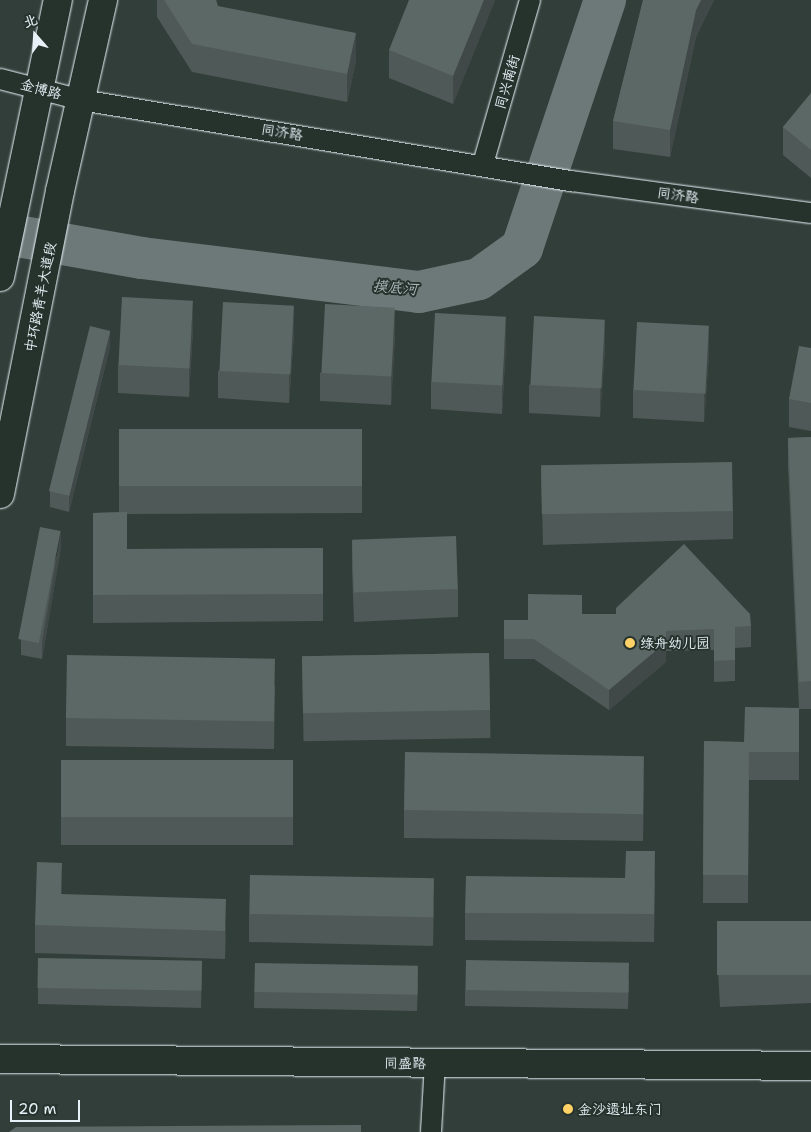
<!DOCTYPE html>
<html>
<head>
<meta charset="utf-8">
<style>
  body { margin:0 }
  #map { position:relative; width:811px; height:1132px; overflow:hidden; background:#323e39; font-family:"Shantell Sans","LXGW WenKai TC",sans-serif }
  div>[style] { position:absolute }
  .river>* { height:42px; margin:-21px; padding:0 21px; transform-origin:21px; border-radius:21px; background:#6d7978 }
  .roads { filter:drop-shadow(0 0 1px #e8f1f8) drop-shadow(0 0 1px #e8f1f8) }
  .street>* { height:20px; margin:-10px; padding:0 10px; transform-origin:10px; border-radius:10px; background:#26332d }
  .secondary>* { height:28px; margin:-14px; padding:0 14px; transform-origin:14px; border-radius:14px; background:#26332d }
  .primary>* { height:28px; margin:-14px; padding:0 14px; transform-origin:14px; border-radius:14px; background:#26332d }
  .wall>* { inset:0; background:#4f5957; transform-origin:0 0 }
  .shaded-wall>* { inset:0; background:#404947 }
  .building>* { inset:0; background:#5c6865; transform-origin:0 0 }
  .dots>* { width:14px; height:14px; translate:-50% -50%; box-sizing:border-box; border:2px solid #26332d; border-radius:50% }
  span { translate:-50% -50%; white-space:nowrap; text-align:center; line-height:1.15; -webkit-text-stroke:4px #26332d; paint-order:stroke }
  .street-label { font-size:14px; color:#e8f1f8 }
  .poi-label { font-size:14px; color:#e8f1f8 }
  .left { translate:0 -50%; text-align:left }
  .water-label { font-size:15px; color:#b1bbbe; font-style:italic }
  .north { position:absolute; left:10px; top:10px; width:50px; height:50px; -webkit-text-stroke:4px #26332d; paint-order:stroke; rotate:341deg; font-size:14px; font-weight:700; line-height:20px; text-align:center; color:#e8f1f8 }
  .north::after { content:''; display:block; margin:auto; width:18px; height:22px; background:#e8f1f8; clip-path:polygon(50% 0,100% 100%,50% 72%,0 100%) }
  .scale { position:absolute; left:10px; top:1100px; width:70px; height:22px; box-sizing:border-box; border:2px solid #e8f1f8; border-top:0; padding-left:6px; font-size:15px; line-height:18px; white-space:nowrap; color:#e8f1f8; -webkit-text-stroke:4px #26332d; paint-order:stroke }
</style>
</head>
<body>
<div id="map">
  <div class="river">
    <i style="left:0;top:233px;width:144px;rotate:10deg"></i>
    <i style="left:142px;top:258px;width:279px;rotate:7deg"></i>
    <i style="left:419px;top:292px;width:61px;rotate:-12.2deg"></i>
    <i style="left:479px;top:279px;width:53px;rotate:-35.8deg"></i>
    <i style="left:522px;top:248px;width:262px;rotate:-71.5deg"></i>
  </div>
  <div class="roads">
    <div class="street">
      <i style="left:0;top:79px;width:84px;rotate:14.5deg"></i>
      <i style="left:81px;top:100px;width:497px;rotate:9.4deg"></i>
      <i style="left:571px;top:181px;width:242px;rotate:7.6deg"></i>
      <i style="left:483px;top:164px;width:171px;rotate:-74deg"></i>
      <i style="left:431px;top:1132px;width:69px;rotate:-86.7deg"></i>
    </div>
    <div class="secondary">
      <i style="left:0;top:1059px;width:811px;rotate:0.49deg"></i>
    </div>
    <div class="primary">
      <i style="left:0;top:277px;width:283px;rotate:-78.2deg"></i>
      <i style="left:0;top:494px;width:309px;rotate:-78.8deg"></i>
      <i style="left:60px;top:191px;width:196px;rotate:-77.3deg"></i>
    </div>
  </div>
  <div class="wall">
    <i style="clip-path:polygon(157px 0,216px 0,218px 6px,356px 61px,347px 102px,192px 72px,157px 17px)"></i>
    <i style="clip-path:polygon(495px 0,453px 104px,389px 78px,389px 50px)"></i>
    <i style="clip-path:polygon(643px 0,714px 0,696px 37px,670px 157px,613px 149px,613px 121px)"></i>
    <i style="clip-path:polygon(811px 93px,811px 178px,783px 155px,783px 127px)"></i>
    <i style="clip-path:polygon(193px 329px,189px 397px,118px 393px,118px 365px)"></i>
    <i style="clip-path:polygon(294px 334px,289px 403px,218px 398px,218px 371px)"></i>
    <i style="clip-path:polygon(395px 336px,391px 405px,320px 401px,320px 373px)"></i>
    <i style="clip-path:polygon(506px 345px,502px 414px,431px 409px,431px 382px)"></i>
    <i style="clip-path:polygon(110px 347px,69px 512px,50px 507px,50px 491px)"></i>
    <i style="clip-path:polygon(605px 348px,600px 417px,529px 413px,529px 385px)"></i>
    <i style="clip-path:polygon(811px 348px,811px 431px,789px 427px,789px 399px)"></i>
    <i style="clip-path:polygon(709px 354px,704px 422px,633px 418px,633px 390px)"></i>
    <i style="clip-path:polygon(119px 429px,362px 429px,362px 513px,127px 514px,127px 549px,323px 548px,323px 621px,93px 623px,93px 513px,119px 512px)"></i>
    <i style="clip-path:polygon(811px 437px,811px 709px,799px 709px,799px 780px,749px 780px,748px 903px,703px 903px,704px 741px,744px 742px,799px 708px,788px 466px,788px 438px)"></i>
    <i style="clip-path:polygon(541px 468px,733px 511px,733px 539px,543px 545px)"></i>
    <i style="clip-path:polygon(352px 541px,458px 589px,458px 617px,354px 622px,352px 569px)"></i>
    <i style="clip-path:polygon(61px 547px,42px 659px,21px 655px,21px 639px)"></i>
    <i style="clip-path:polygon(582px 614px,751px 626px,751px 647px,735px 648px,735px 681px,714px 682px,714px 650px,666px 651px,666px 662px,609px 710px,534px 659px,504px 659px,504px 620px,528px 620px)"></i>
    <i style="left:489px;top:653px;width:85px;height:187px;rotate:89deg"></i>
    <i style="clip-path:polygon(275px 686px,274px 749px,66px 746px,66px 718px)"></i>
    <i style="left:293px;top:760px;width:85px;height:232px;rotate:90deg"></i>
    <i style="clip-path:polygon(644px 783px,643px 841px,404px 838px,404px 810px)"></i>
    <i style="clip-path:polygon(655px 879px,654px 942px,465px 940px,465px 913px)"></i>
    <i style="clip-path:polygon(62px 894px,226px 927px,225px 959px,35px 953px,35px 925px)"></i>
    <i style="clip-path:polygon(434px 906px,433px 946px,249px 942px,249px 914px)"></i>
    <i style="clip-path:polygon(811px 921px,811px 1003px,720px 1007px,717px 953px,717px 926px)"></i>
    <i style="clip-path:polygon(202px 962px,201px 1008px,38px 1004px,38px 988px)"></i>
    <i style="clip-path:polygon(255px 963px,418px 982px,417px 1011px,254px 1008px)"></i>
    <i style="clip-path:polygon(629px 980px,628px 1009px,465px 1006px,465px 990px)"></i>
  </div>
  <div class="shaded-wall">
    <i style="clip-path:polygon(484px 0,495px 0,453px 104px,453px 76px)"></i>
    <i style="clip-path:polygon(701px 0,714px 0,696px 37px,670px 157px,670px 130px,696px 10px)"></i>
    <i style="clip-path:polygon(356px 33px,356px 61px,347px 102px,347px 74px)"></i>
    <i style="clip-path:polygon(193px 301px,193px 329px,189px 397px,189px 370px)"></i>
    <i style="clip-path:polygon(294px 306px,294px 334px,289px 403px,289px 375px)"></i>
    <i style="clip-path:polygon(395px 308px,395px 336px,391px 405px,391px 377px)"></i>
    <i style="clip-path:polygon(506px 317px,506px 345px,502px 414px,502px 386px)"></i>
    <i style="clip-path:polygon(605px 320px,605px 348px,600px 417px,600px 389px)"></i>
    <i style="clip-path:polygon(709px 326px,709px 354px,704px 422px,704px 394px)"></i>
    <i style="clip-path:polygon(110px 331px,110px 347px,69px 512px,69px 495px)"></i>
    <i style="clip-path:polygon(61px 531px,61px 547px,42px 659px,42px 642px)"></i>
    <i style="clip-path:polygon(666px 642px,666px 662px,609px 710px,609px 690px)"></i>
    <i style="clip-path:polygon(644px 755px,644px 783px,643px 841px,643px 813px)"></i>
    <i style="clip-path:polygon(655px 851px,655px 879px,654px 942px,654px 914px)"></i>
    <i style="clip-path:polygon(62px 863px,62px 890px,61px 922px,61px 894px)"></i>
    <i style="clip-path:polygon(434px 879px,434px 906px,433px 946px,433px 918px)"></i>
    <i style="clip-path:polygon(226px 899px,226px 927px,225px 959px,225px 931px)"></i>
  </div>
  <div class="building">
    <i style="clip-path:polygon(164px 0,216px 0,218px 6px,356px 33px,347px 74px,192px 44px)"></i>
    <i style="clip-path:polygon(409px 0,484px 0,453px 76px,389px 50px)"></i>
    <i style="clip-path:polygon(643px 0,701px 0,696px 10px,670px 130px,613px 121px)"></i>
    <i style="clip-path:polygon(811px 93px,811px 150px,783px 127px)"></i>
    <i style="left:122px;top:297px;width:71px;height:68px;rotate:3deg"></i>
    <i style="left:223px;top:302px;width:71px;height:69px;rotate:3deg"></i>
    <i style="left:325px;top:304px;width:70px;height:69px;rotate:3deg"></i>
    <i style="left:435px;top:313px;width:71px;height:69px;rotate:3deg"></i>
    <i style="left:534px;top:316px;width:71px;height:69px;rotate:3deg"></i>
    <i style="left:637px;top:322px;width:72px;height:68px;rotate:3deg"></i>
    <i style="left:90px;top:326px;width:21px;height:170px;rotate:14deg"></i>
    <i style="clip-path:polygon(799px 346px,811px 348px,811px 403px,789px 399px)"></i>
    <i style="left:119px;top:429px;width:243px;height:57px"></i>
    <i style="clip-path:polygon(811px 437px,811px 681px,799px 682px,788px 438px)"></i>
    <i style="left:732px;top:462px;width:49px;height:191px;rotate:89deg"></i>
    <i style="clip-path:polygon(127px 512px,127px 549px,323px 548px,323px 594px,93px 595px,93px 513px)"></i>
    <i style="left:40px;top:527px;width:21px;height:114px;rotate:11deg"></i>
    <i style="left:456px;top:536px;width:53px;height:104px;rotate:88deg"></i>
    <i style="clip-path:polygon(684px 544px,750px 614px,751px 626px,735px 627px,735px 660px,714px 661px,714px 629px,666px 631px,666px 642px,609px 690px,534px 639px,504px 639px,504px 620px,528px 620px,528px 594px,582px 595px,582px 614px,616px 614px,616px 608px)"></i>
    <i style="left:489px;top:653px;width:57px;height:187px;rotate:89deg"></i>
    <i style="left:67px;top:655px;width:208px;height:63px;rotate:1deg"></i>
    <i style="clip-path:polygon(745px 707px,799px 708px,799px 752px,749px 752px,748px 875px,703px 875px,704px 741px,744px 742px)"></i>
    <i style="left:405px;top:752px;width:239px;height:58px;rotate:1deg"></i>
    <i style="left:293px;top:760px;width:57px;height:232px;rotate:90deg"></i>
    <i style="clip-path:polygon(626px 851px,655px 851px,654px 914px,465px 913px,466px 876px,625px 878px)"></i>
    <i style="clip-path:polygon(37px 862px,62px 863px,61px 894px,226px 899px,225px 931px,35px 925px)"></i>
    <i style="left:250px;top:875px;width:184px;height:39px;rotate:1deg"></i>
    <i style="left:811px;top:921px;width:54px;height:94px;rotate:90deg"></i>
    <i style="left:38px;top:958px;width:164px;height:30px;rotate:1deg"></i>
    <i style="left:466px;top:960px;width:163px;height:30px;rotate:1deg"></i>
    <i style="left:255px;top:963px;width:163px;height:29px;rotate:1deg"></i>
    <i style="clip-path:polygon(361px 1125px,361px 1132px,9px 1132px,16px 1127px)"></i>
  </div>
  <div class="dots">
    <i style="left:630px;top:643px;background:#ffd166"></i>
    <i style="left:568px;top:1109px;background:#ffd166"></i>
  </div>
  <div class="street-label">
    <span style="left:507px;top:82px;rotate:-74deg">同兴南街</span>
    <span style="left:41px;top:89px;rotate:15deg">金博路</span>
    <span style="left:282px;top:132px;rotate:9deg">同济路</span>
    <span style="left:678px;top:195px;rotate:8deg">同济路</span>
    <span style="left:40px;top:297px;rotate:-79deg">中环路青羊大道段</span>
    <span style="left:405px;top:1063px;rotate:1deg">同盛路</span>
  </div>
  <div class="poi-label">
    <span class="left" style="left:640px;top:643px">绿舟幼儿园</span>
    <span class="left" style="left:578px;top:1109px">金沙遗址东门</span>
  </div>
  <div class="water-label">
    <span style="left:395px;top:288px;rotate:5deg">摸底河</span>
  </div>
  <div class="north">北</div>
  <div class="scale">20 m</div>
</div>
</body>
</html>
